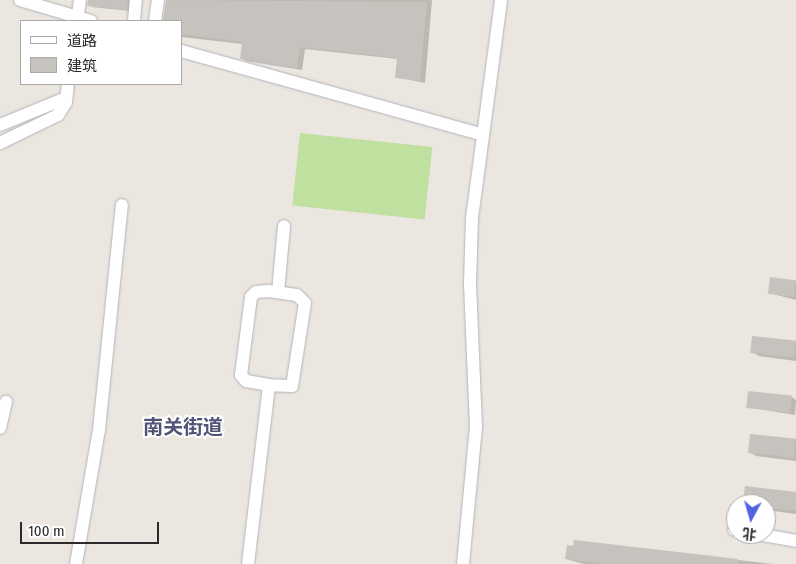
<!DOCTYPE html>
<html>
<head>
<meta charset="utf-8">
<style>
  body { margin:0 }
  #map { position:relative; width:796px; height:564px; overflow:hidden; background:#ebe6df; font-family:"Fira Sans Condensed","Noto Sans SC",sans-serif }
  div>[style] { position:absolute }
  .pitch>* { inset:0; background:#bfe09f; transform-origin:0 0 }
  .shadow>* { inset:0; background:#0003 }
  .building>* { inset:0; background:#c6c3be; transform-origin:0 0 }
  .roads { filter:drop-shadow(0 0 1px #b2b3bd) drop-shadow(0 0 1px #b2b3bd) }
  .minor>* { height:12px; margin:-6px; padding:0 6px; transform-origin:6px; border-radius:6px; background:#fff }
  span { translate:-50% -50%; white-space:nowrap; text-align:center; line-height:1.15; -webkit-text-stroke:4px #fff; paint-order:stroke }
  .district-label { font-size:20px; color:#515476; font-weight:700 }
  .legend { position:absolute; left:20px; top:20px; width:162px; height:65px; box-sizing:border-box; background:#fff; border:1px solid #aaa; margin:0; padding:6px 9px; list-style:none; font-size:15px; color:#2b2b2b }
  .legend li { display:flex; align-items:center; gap:10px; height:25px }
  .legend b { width:25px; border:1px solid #aaa }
  .north { position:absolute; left:726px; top:494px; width:50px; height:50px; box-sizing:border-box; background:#fff; border:1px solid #aaa; border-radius:50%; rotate:186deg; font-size:14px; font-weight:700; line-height:20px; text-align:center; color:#2b2b2b }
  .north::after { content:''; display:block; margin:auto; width:18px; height:22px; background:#5362e3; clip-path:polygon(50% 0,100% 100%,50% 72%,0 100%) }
  .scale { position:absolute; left:20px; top:522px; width:139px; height:22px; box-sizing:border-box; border:2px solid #2b2b2b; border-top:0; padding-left:6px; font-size:15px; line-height:18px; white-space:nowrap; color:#2b2b2b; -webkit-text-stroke:4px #fff; paint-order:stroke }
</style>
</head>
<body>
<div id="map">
  <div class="pitch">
    <i style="left:300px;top:133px;width:133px;height:73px;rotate:6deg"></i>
  </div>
  <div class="shadow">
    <i style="clip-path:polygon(89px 0,132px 0,130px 11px,92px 7px)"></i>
    <i style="clip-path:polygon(167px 0,432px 0,425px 83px,396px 77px,398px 59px,305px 49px,302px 70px,246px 61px,241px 58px,243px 44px,181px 37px,181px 21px,163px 21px)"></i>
    <i style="clip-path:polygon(796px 281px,796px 300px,769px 293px)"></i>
    <i style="clip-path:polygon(796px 342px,796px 361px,759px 356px,752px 352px)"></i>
    <i style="clip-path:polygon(792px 397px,796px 400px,795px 415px,747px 407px)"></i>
    <i style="clip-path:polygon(796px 440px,796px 461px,756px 456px,749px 452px)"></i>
    <i style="clip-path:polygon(796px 493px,796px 514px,766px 510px,766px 504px,744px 504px)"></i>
    <i style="clip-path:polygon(575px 541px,772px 564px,584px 564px,566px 559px)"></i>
  </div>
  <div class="building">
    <i style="clip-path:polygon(88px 0,128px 0,127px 10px,87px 6px)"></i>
    <i style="clip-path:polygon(166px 0,427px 2px,420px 81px,395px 78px,397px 58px,300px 47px,297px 68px,240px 59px,242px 42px,181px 34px,181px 21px,163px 21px)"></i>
    <i style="left:770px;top:277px;width:26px;height:17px;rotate:7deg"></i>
    <i style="left:752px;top:336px;width:44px;height:17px;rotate:6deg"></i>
    <i style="left:748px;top:391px;width:44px;height:17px;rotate:6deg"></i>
    <i style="left:750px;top:434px;width:46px;height:19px;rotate:6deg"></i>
    <i style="clip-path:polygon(745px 486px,796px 492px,796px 511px,766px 508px,766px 504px,743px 504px)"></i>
    <i style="clip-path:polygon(574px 540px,738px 559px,738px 564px,607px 564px,565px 559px,567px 545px,573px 546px)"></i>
  </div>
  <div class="roads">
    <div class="minor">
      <i style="left:20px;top:0;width:74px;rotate:16.5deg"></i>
      <i style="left:77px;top:21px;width:21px;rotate:-82deg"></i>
      <i style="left:134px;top:21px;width:21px;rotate:-85deg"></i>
      <i style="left:155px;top:21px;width:21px;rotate:-82deg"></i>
      <i style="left:181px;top:51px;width:313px;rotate:15.5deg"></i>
      <i style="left:0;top:125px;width:71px;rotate:-22.2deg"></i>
      <i style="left:0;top:143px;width:64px;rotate:-25.8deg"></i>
      <i style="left:58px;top:115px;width:15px;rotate:-58deg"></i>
      <i style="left:66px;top:102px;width:18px;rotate:-84deg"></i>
      <i style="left:268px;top:291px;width:29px;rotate:8deg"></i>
      <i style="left:297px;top:295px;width:11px;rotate:45deg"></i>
      <i style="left:305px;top:303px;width:84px;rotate:98.9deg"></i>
      <i style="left:292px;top:386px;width:23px;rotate:-178deg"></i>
      <i style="left:269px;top:385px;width:23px;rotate:-170deg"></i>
      <i style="left:246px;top:381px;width:8px;rotate:-130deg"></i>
      <i style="left:241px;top:375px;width:79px;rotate:-82.7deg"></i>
      <i style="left:251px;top:297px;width:7px;rotate:-45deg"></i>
      <i style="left:256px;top:292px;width:12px;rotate:-5deg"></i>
      <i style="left:278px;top:292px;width:66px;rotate:-84.8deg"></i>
      <i style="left:0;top:428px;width:27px;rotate:-77deg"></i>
      <i style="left:734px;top:530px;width:2px"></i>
      <i style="left:757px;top:534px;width:40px;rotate:10deg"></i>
      <i style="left:76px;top:564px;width:136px;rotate:-80.3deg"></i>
      <i style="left:99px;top:430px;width:226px;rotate:-84.2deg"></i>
      <i style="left:248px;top:564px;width:180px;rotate:-83.3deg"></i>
      <i style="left:463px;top:564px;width:138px;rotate:-84.6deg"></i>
      <i style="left:476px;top:427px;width:145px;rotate:-92.4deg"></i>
      <i style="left:470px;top:282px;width:64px;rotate:-88.2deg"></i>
      <i style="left:472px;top:218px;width:220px;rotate:-82.4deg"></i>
    </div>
  </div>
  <div class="district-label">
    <span style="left:183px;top:427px">南关街道</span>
  </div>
  <ul class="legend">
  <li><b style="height:6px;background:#fff"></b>道路</li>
  <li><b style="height:14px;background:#c6c3be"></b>建筑</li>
  </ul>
  <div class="north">北</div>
  <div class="scale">100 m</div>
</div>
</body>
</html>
